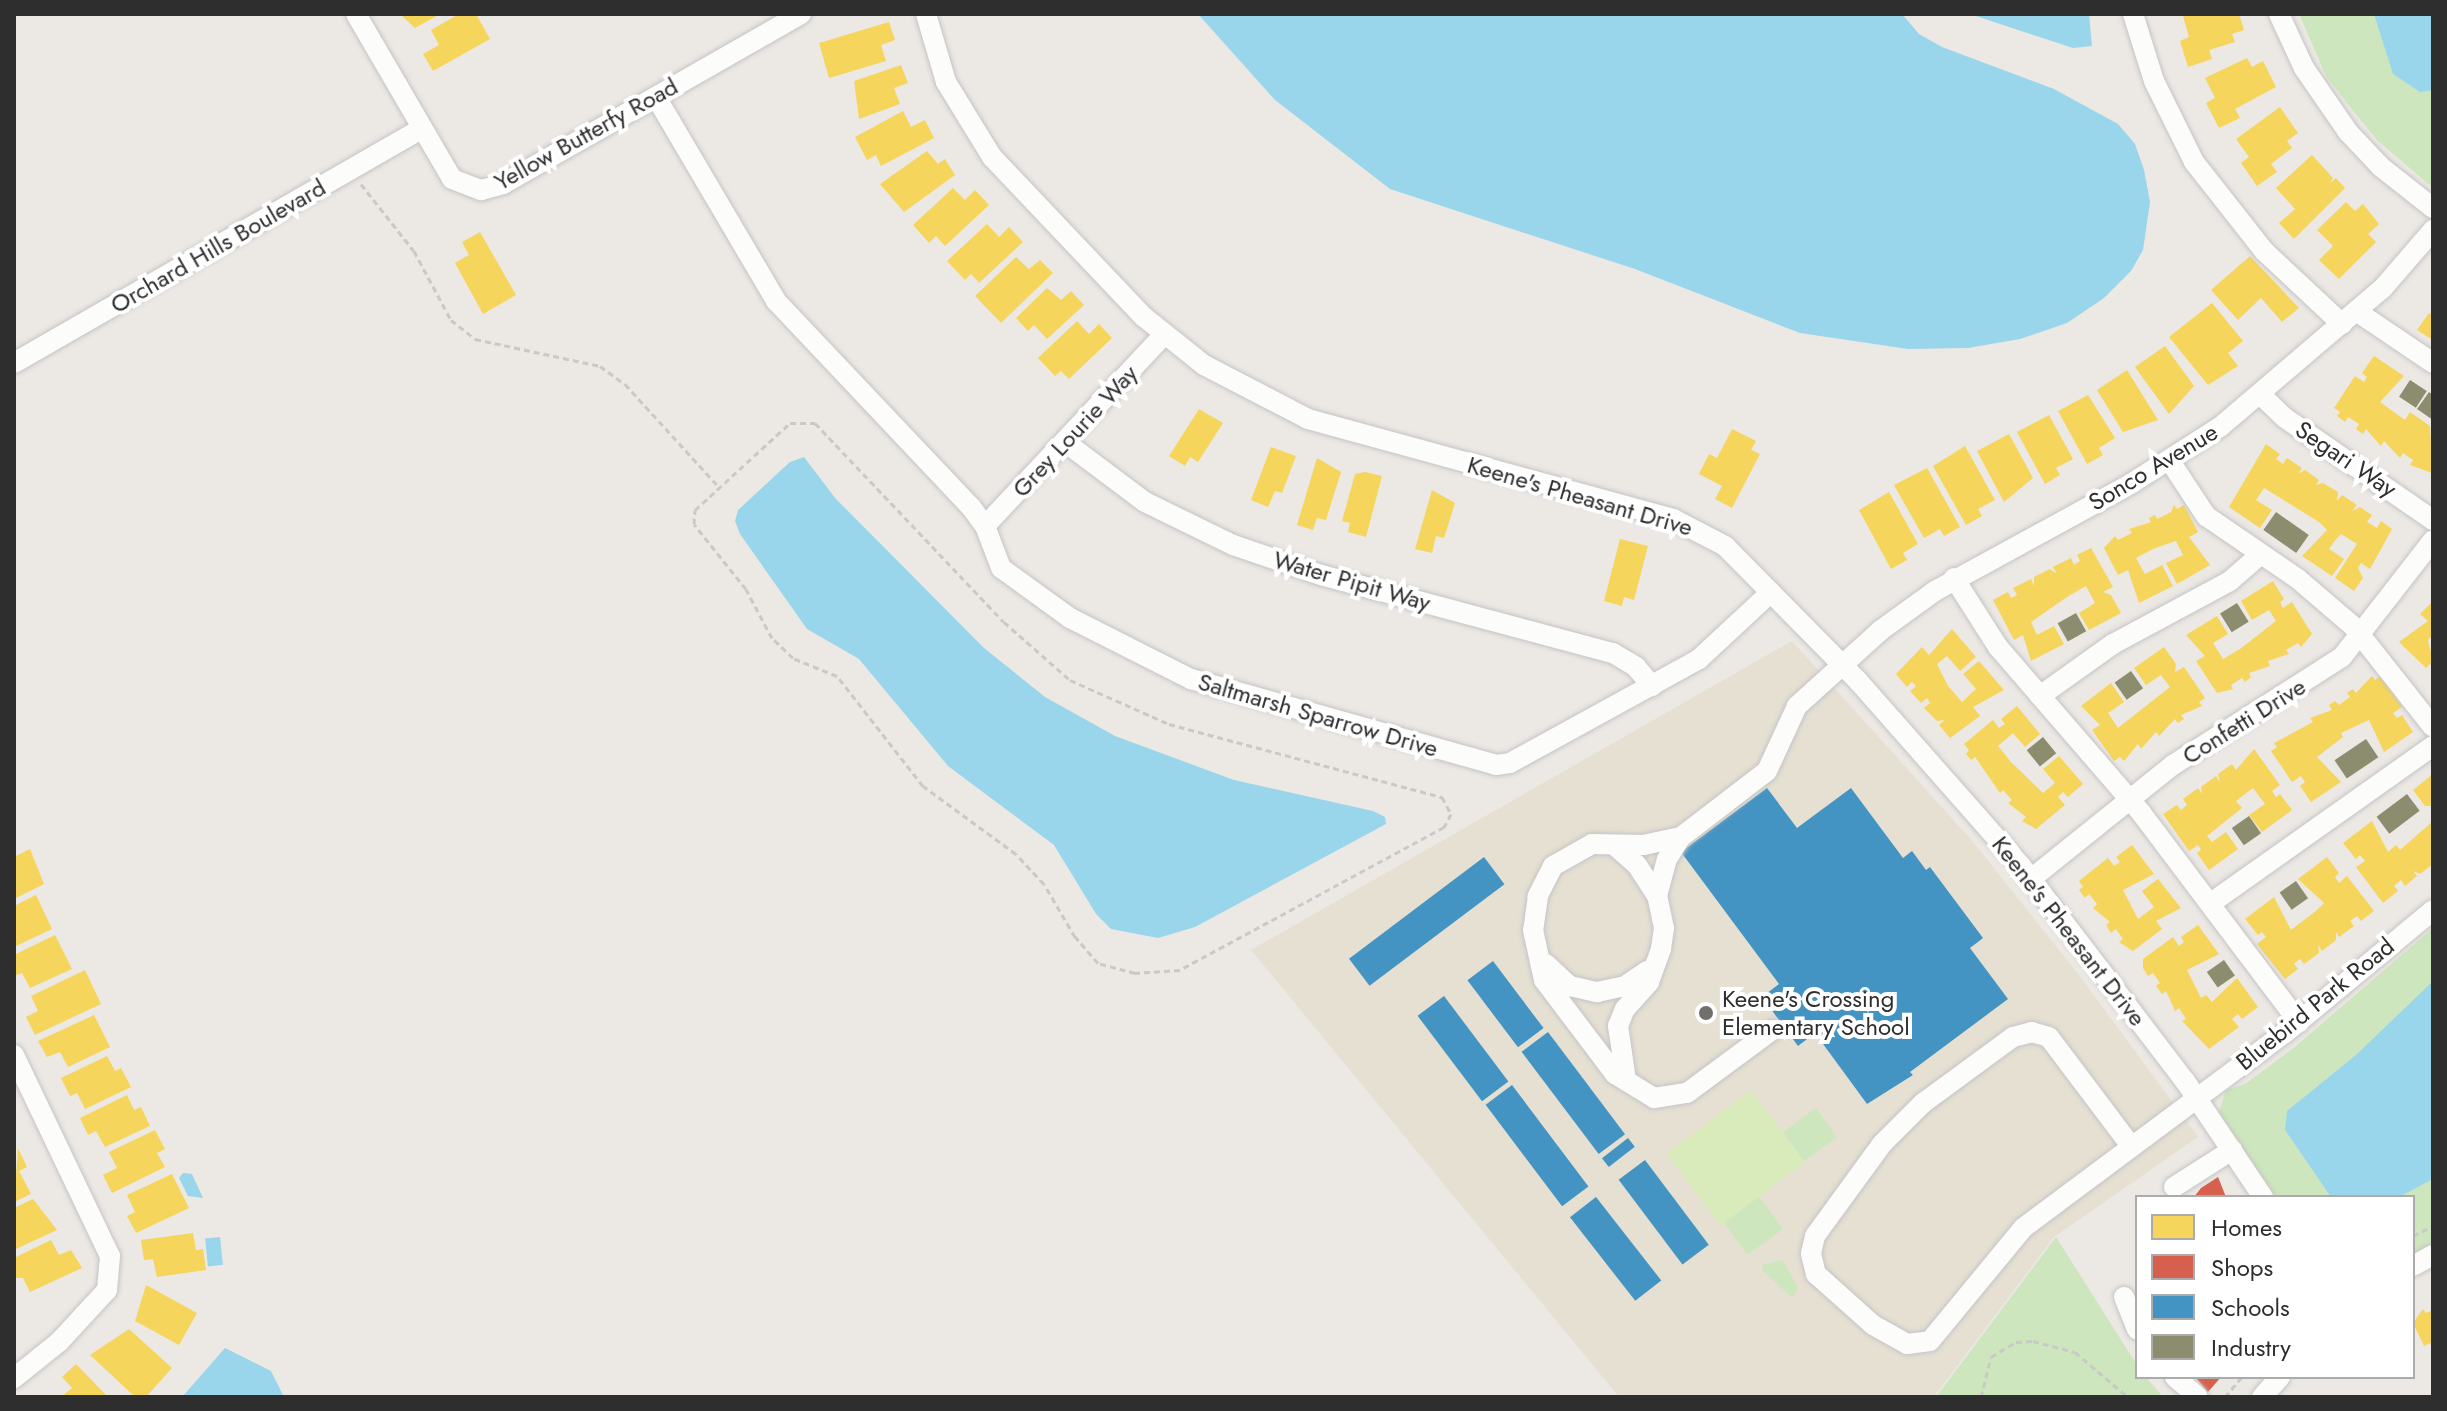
<!DOCTYPE html>
<html>
<head>
<meta charset="utf-8">
<style>
  body { margin:0 }
  #map { position:relative; width:2447px; height:1411px; overflow:hidden; background:#ece8e4; font-family:Jost,sans-serif }
  div>[style] { position:absolute }
  .education>* { inset:0; background:#e6e0d3 }
  .green>* { inset:0; background:#cee6be; transform-origin:0 0 }
  .pitch>* { inset:0; background:#d9eabb; transform-origin:0 0 }
  .water>* { inset:0; background:#99d6ec; transform-origin:0 0 }
  .homes>* { inset:0; background:#f6d55c }
  .shops>* { inset:0; background:#d6604d }
  .schools>* { inset:0; background:#4393c3; transform-origin:0 0 }
  .industry>* { inset:0; background:#8c8c6e; transform-origin:0 0 }
  .path>* { height:3px; margin-top:-1.5px; transform-origin:0; background:repeating-linear-gradient(90deg,#c9c9c8 0 6px,transparent 0 10px) }
  .roads { filter:drop-shadow(0 0 2px #c5c4c5) drop-shadow(0 0 2px #c5c4c5) }
  .minor>* { height:20px; margin:-10px; padding:0 10px; transform-origin:10px; border-radius:10px; background:#fcfcfb }
  .dots>* { width:22px; height:22px; translate:-50% -50%; box-sizing:border-box; border:4px solid #fff; border-radius:50% }
  span { translate:-50% -50%; white-space:nowrap; text-align:center; line-height:1.15; -webkit-text-stroke:8px #fff; paint-order:stroke }
  .street-label { font-size:24px; color:#2e2e2e }
  .poi-label { font-size:24px; color:#2e2e2e }
  .left { translate:0 -50%; text-align:left }
  .frame { position:absolute; inset:0; border:16px solid #2e2e2e; pointer-events:none }
  .legend { position:absolute; left:2135px; top:1195px; width:280px; height:184px; box-sizing:border-box; background:#fff; border:2px solid #ababab; margin:0; padding:10px 14px; list-style:none; font-size:24px; color:#2e2e2e }
  .legend li { display:flex; align-items:center; gap:16px; height:40px }
  .legend b { width:40px; border:2px solid #ababab }
</style>
</head>
<body>
<div id="map">
  <div class="education">
    <i style="clip-path:polygon(1792px 641px,1974px 843px,2079px 975px,2198px 1137px,2054px 1237px,1934px 1397px,1619px 1397px,1251px 950px)"></i>
  </div>
  <div class="green">
    <i style="clip-path:polygon(2299px 14px,2433px 14px,2433px 188px,2377px 140px,2354px 112px,2326px 76px)"></i>
    <i style="clip-path:polygon(2433px 928px,2433px 1245px,2413px 1254px,2413px 1197px,2275px 1197px,2219px 1112px,2226px 1090px,2245px 1084px,2296px 1046px)"></i>
    <i style="left:1816px;top:1108px;width:36px;height:42px;rotate:54deg"></i>
    <i style="left:1759px;top:1196px;width:41px;height:44px;rotate:54deg"></i>
    <i style="clip-path:polygon(2056px 1237px,2137px 1365px,2137px 1377px,2146px 1377px,2163px 1397px,1936px 1397px)"></i>
    <i style="clip-path:polygon(1783px 1260px,1798px 1288px,1792px 1298px,1762px 1270px,1763px 1264px)"></i>
  </div>
  <div class="pitch">
    <i style="left:1751px;top:1090px;width:90px;height:106px;rotate:53deg"></i>
  </div>
  <div class="water">
    <i style="clip-path:polygon(1198px 14px,1902px 14px,1919px 34px,1942px 47px,2054px 89px,2118px 124px,2135px 144px,2144px 170px,2150px 202px,2143px 250px,2131px 271px,2104px 298px,2067px 323px,2020px 339px,1968px 348px,1908px 349px,1800px 333px,1635px 269px,1390px 189px,1275px 100px)"></i>
    <i style="clip-path:polygon(1970px 14px,2089px 14px,2092px 46px,2073px 48px)"></i>
    <i style="clip-path:polygon(2374px 14px,2433px 14px,2433px 90px,2420px 92px,2393px 74px)"></i>
    <i style="clip-path:polygon(804px 457px,836px 499px,984px 648px,1045px 697px,1115px 736px,1234px 780px,1373px 811px,1385px 817px,1386px 824px,1195px 927px,1158px 938px,1111px 929px,1096px 914px,1054px 845px,948px 766px,859px 659px,807px 629px,740px 534px,735px 521px,738px 510px,790px 462px)"></i>
    <i style="clip-path:polygon(2433px 981px,2433px 1179px,2399px 1197px,2331px 1197px,2285px 1130px,2287px 1111px,2356px 1055px)"></i>
    <i style="clip-path:polygon(183px 1173px,192px 1174px,203px 1198px,188px 1196px,179px 1178px)"></i>
    <i style="left:220px;top:1237px;width:28px;height:15px;rotate:84deg"></i>
    <i style="clip-path:polygon(225px 1348px,271px 1371px,284px 1397px,182px 1397px)"></i>
  </div>
  <div class="homes">
    <i style="clip-path:polygon(400px 14px,440px 14px,415px 28px)"></i>
    <i style="clip-path:polygon(459px 14px,476px 14px,490px 39px,433px 71px,423px 54px,439px 45px,431px 30px)"></i>
    <i style="clip-path:polygon(2190px 14px,2239px 14px,2244px 30px,2232px 34px,2235px 42px,2209px 50px,2212px 59px,2188px 67px,2180px 41px,2189px 37px,2183px 16px)"></i>
    <i style="clip-path:polygon(889px 22px,895px 40px,881px 45px,886px 61px,829px 78px,819px 43px)"></i>
    <i style="clip-path:polygon(2247px 58px,2252px 67px,2263px 61px,2276px 87px,2235px 109px,2240px 118px,2219px 128px,2206px 103px,2215px 98px,2205px 78px)"></i>
    <i style="clip-path:polygon(901px 65px,908px 83px,894px 88px,900px 104px,859px 119px,854px 81px)"></i>
    <i style="clip-path:polygon(2280px 107px,2298px 133px,2287px 141px,2292px 148px,2271px 164px,2277px 172px,2257px 186px,2241px 163px,2249px 157px,2236px 139px)"></i>
    <i style="clip-path:polygon(903px 111px,911px 127px,925px 120px,934px 138px,881px 166px,876px 155px,867px 160px,855px 137px)"></i>
    <i style="clip-path:polygon(927px 151px,938px 164px,945px 159px,955px 175px,904px 212px,880px 184px)"></i>
    <i style="clip-path:polygon(2312px 155px,2333px 178px,2330px 183px,2336px 178px,2345px 188px,2294px 239px,2279px 223px,2295px 209px,2276px 188px)"></i>
    <i style="clip-path:polygon(953px 188px,965px 200px,975px 190px,989px 205px,945px 246px,936px 236px,929px 243px,913px 225px)"></i>
    <i style="clip-path:polygon(2346px 202px,2355px 211px,2363px 204px,2379px 224px,2368px 234px,2376px 242px,2339px 279px,2319px 260px,2333px 246px,2317px 230px)"></i>
    <i style="clip-path:polygon(987px 224px,999px 237px,1009px 227px,1023px 242px,979px 283px,971px 274px,965px 280px,947px 261px)"></i>
    <i style="clip-path:polygon(480px 232px,516px 295px,483px 314px,455px 263px,469px 255px,462px 242px)"></i>
    <i style="clip-path:polygon(2250px 256px,2299px 308px,2282px 322px,2261px 298px,2238px 320px,2211px 290px)"></i>
    <i style="clip-path:polygon(1016px 257px,1029px 269px,1040px 260px,1053px 273px,1001px 323px,975px 296px)"></i>
    <i style="clip-path:polygon(1047px 288px,1061px 300px,1071px 291px,1084px 305px,1047px 339px,1034px 325px,1028px 331px,1016px 318px)"></i>
    <i style="clip-path:polygon(2212px 303px,2243px 341px,2228px 353px,2238px 366px,2208px 385px,2169px 337px)"></i>
    <i style="clip-path:polygon(2429px 313px,2433px 316px,2433px 340px,2417px 330px)"></i>
    <i style="clip-path:polygon(1077px 321px,1089px 334px,1099px 324px,1112px 338px,1069px 379px,1061px 371px,1055px 376px,1038px 358px)"></i>
    <i style="clip-path:polygon(2165px 346px,2194px 386px,2169px 414px,2135px 367px)"></i>
    <i style="clip-path:polygon(2374px 356px,2404px 376px,2380px 402px,2405px 420px,2410px 412px,2430px 426px,2433px 480px,2432px 473px,2410px 465px,2413px 460px,2403px 453px,2400px 458px,2384px 441px,2381px 446px,2366px 429px,2363px 434px,2356px 429px,2359px 424px,2348px 417px,2345px 422px,2337px 416px,2340px 412px,2334px 408px,2355px 376px,2364px 382px,2367px 377px,2362px 373px)"></i>
    <i style="clip-path:polygon(2127px 370px,2158px 420px,2123px 432px,2097px 390px)"></i>
    <i style="clip-path:polygon(2088px 395px,2115px 438px,2099px 448px,2103px 455px,2087px 464px,2058px 411px)"></i>
    <i style="clip-path:polygon(1199px 409px,1223px 423px,1198px 462px,1190px 457px,1185px 466px,1169px 456px)"></i>
    <i style="clip-path:polygon(2049px 415px,2073px 459px,2056px 468px,2060px 475px,2045px 484px,2017px 432px)"></i>
    <i style="clip-path:polygon(1732px 429px,1756px 441px,1751px 450px,1760px 454px,1732px 508px,1715px 499px,1722px 486px,1699px 474px,1709px 454px,1717px 458px)"></i>
    <i style="clip-path:polygon(2009px 434px,2033px 478px,2004px 502px,1977px 451px)"></i>
    <i style="clip-path:polygon(2266px 444px,2280px 454px,2276px 459px,2283px 464px,2287px 458px,2302px 468px,2298px 474px,2305px 470px,2319px 480px,2316px 485px,2323px 483px,2338px 492px,2337px 501px,2342px 495px,2357px 505px,2352px 511px,2360px 507px,2372px 515px,2367px 522px,2377px 528px,2381px 521px,2392px 529px,2370px 569px,2361px 563px,2358px 568px,2363px 578px,2354px 591px,2335px 578px,2357px 544px,2341px 534px,2337px 538px,2329px 549px,2344px 559px,2332px 576px,2302px 556px,2327px 530px,2319px 522px,2264px 488px,2256px 500px,2272px 510px,2260px 528px,2229px 507px)"></i>
    <i style="clip-path:polygon(1965px 446px,1995px 500px,1978px 509px,1982px 516px,1966px 525px,1933px 466px)"></i>
    <i style="clip-path:polygon(1271px 447px,1296px 456px,1282px 493px,1275px 491px,1268px 507px,1251px 500px)"></i>
    <i style="clip-path:polygon(1317px 458px,1341px 472px,1326px 520px,1317px 518px,1313px 530px,1297px 525px)"></i>
    <i style="clip-path:polygon(1927px 468px,1960px 527px,1944px 536px,1940px 529px,1924px 538px,1894px 485px)"></i>
    <i style="clip-path:polygon(1365px 472px,1382px 476px,1366px 537px,1348px 532px,1350px 523px,1342px 521px,1355px 474px)"></i>
    <i style="clip-path:polygon(1432px 490px,1455px 503px,1444px 538px,1436px 536px,1432px 553px,1415px 549px)"></i>
    <i style="clip-path:polygon(1889px 492px,1918px 544px,1903px 553px,1907px 560px,1891px 569px,1859px 510px)"></i>
    <i style="clip-path:polygon(2174px 505px,2177px 509px,2184px 505px,2198px 532px,2189px 537px,2210px 565px,2177px 584px,2166px 563px,2183px 555px,2176px 541px,2155px 548px,2136px 558px,2145px 574px,2162px 565px,2173px 586px,2139px 603px,2128px 570px,2118px 575px,2104px 548px,2115px 536px,2118px 540px,2132px 533px,2129px 529px,2151px 522px,2149px 518px,2155px 515px,2157px 519px,2171px 512px)"></i>
    <i style="clip-path:polygon(1620px 539px,1648px 546px,1634px 600px,1624px 597px,1622px 606px,1604px 601px)"></i>
    <i style="clip-path:polygon(2091px 548px,2113px 587px,2103px 592px,2111px 595px,2121px 613px,2089px 630px,2079px 613px,2095px 603px,2086px 586px,2067px 597px,2031px 622px,2037px 635px,2054px 626px,2064px 644px,2031px 661px,2023px 635px,2014px 640px,1993px 600px,2008px 592px,2011px 598px,2017px 595px,2013px 588px,2031px 579px,2034px 586px,2034px 577px,2050px 569px,2057px 574px,2053px 567px,2071px 558px,2074px 565px,2080px 561px,2077px 555px)"></i>
    <i style="clip-path:polygon(2273px 581px,2284px 599px,2280px 602px,2283px 608px,2292px 602px,2312px 634px,2301px 647px,2298px 643px,2286px 650px,2289px 654px,2268px 661px,2270px 666px,2249px 673px,2251px 677px,2245px 682px,2242px 678px,2231px 685px,2233px 689px,2217px 693px,2196px 661px,2205px 656px,2186px 635px,2217px 616px,2228px 634px,2213px 643px,2223px 659px,2240px 649px,2276px 621px,2269px 610px,2252px 620px,2241px 601px)"></i>
    <i style="clip-path:polygon(2433px 601px,2433px 635px,2428px 640px,2433px 661px,2426px 668px,2399px 642px,2428px 621px,2420px 614px)"></i>
    <i style="clip-path:polygon(1952px 629px,1976px 657px,1960px 671px,1947px 656px,1937px 664px,1948px 686px,1962px 702px,1976px 689px,1963px 674px,1979px 661px,2004px 690px,1973px 707px,1980px 716px,1950px 738px,1939px 725px,1945px 720px,1937px 721px,1924px 708px,1930px 703px,1927px 698px,1921px 703px,1910px 691px,1916px 686px,1912px 682px,1907px 687px,1896px 674px,1922px 647px,1929px 655px)"></i>
    <i style="clip-path:polygon(2164px 647px,2176px 664px,2175px 672px,2184px 667px,2205px 698px,2199px 702px,2202px 706px,2181px 715px,2184px 719px,2178px 723px,2175px 719px,2159px 736px,2156px 732px,2141px 749px,2138px 744px,2124px 761px,2120px 757px,2114px 761px,2092px 730px,2100px 725px,2081px 706px,2111px 683px,2124px 702px,2108px 713px,2118px 728px,2170px 687px,2161px 675px,2146px 685px,2134px 668px)"></i>
    <i style="clip-path:polygon(2372px 676px,2375px 680px,2381px 676px,2402px 707px,2393px 713px,2397px 718px,2402px 715px,2413px 732px,2384px 752px,2369px 720px,2341px 733px,2343px 737px,2317px 757px,2341px 782px,2311px 802px,2300px 786px,2305px 782px,2301px 776px,2292px 782px,2271px 751px,2277px 747px,2274px 743px,2313px 722px,2310px 718px,2332px 710px,2329px 705px,2335px 701px,2339px 705px,2350px 697px,2347px 693px,2353px 689px,2356px 693px)"></i>
    <i style="clip-path:polygon(2017px 706px,2040px 734px,2025px 747px,2013px 733px,1998px 746px,2011px 762px,2043px 793px,2055px 783px,2043px 769px,2059px 756px,2083px 784px,2068px 797px,2063px 792px,2058px 797px,2065px 805px,2036px 829px,2022px 821px,2026px 817px,2008px 803px,2012px 800px,2003px 790px,2000px 793px,1975px 757px,1971px 760px,1966px 754px,1969px 750px,1964px 744px,1993px 720px,1999px 728px,2005px 724px,2001px 719px)"></i>
    <i style="clip-path:polygon(2254px 749px,2280px 785px,2272px 791px,2276px 797px,2280px 794px,2292px 810px,2262px 832px,2249px 815px,2265px 804px,2253px 788px,2236px 801px,2242px 808px,2207px 836px,2212px 842px,2226px 832px,2238px 849px,2209px 870px,2197px 853px,2201px 850px,2198px 845px,2189px 851px,2163px 814px,2177px 805px,2181px 810px,2187px 805px,2183px 799px,2198px 788px,2202px 794px,2201px 787px,2216px 776px,2220px 782px,2218px 774px,2232px 764px,2236px 770px)"></i>
    <i style="clip-path:polygon(2433px 774px,2433px 806px,2425px 806px,2413px 790px)"></i>
    <i style="clip-path:polygon(2372px 821px,2388px 852px,2396px 845px,2400px 850px,2433px 821px,2433px 864px,2420px 874px,2413px 871px,2417px 876px,2405px 886px,2401px 880px,2394px 886px,2398px 891px,2383px 903px,2356px 867px,2365px 861px,2360px 855px,2356px 859px,2343px 843px)"></i>
    <i style="clip-path:polygon(2132px 845px,2154px 874px,2123px 890px,2138px 919px,2154px 907px,2142px 891px,2158px 879px,2181px 908px,2156px 921px,2162px 929px,2133px 951px,2119px 942px,2123px 939px,2116px 929px,2111px 933px,2106px 925px,2110px 922px,2093px 908px,2097px 904px,2089px 894px,2085px 898px,2079px 890px,2083px 887px,2079px 881px,2108px 858px,2114px 866px,2120px 862px,2116px 857px)"></i>
    <i style="clip-path:polygon(30px 849px,44px 884px,14px 899px,14px 857px)"></i>
    <i style="clip-path:polygon(2327px 857px,2339px 873px,2335px 877px,2339px 883px,2347px 876px,2374px 911px,2361px 921px,2357px 916px,2350px 921px,2354px 926px,2339px 937px,2336px 932px,2336px 940px,2322px 951px,2318px 945px,2319px 953px,2304px 964px,2300px 959px,2294px 964px,2298px 969px,2285px 979px,2257px 944px,2266px 937px,2262px 932px,2258px 935px,2245px 919px,2274px 897px,2291px 930px,2316px 911px,2324px 903px,2298px 879px)"></i>
    <i style="clip-path:polygon(36px 895px,52px 929px,14px 947px,14px 906px)"></i>
    <i style="clip-path:polygon(2198px 925px,2219px 954px,2187px 970px,2201px 998px,2206px 995px,2212px 1002px,2237px 978px,2258px 1007px,2242px 1019px,2238px 1014px,2232px 1019px,2239px 1027px,2209px 1049px,2182px 1021px,2186px 1019px,2179px 1008px,2175px 1011px,2166px 991px,2162px 994px,2156px 986px,2160px 983px,2153px 973px,2148px 976px,2143px 968px,2143px 959px,2173px 937px,2179px 946px,2184px 942px,2181px 937px)"></i>
    <i style="clip-path:polygon(55px 935px,72px 969px,30px 988px,22px 973px,14px 976px,14px 955px)"></i>
    <i style="clip-path:polygon(85px 970px,101px 1004px,35px 1035px,26px 1017px,38px 1011px,31px 996px)"></i>
    <i style="clip-path:polygon(94px 1015px,110px 1047px,68px 1067px,60px 1052px,47px 1057px,38px 1041px)"></i>
    <i style="clip-path:polygon(107px 1056px,115px 1071px,121px 1068px,131px 1087px,85px 1109px,77px 1093px,70px 1096px,61px 1078px)"></i>
    <i style="clip-path:polygon(127px 1095px,134px 1110px,141px 1107px,150px 1126px,105px 1147px,96px 1131px,88px 1135px,80px 1118px)"></i>
    <i style="clip-path:polygon(155px 1130px,165px 1149px,157px 1153px,165px 1167px,112px 1193px,103px 1175px,117px 1168px,109px 1152px)"></i>
    <i style="clip-path:polygon(18px 1148px,27px 1167px,19px 1171px,31px 1194px,14px 1202px)"></i>
    <i style="clip-path:polygon(172px 1174px,189px 1208px,136px 1233px,127px 1216px,135px 1212px,127px 1195px)"></i>
    <i style="clip-path:polygon(33px 1199px,57px 1230px,16px 1249px,14px 1208px)"></i>
    <i style="clip-path:polygon(193px 1233px,196px 1250px,203px 1249px,206px 1270px,157px 1277px,153px 1259px,144px 1260px,141px 1240px)"></i>
    <i style="clip-path:polygon(51px 1240px,59px 1255px,71px 1250px,82px 1268px,30px 1292px,23px 1278px,14px 1278px,14px 1258px)"></i>
    <i style="clip-path:polygon(146px 1285px,197px 1313px,179px 1345px,135px 1321px)"></i>
    <i style="clip-path:polygon(2423px 1309px,2426px 1313px,2433px 1310px,2433px 1349px,2430px 1343px,2424px 1346px,2413px 1323px)"></i>
    <i style="clip-path:polygon(129px 1329px,172px 1368px,146px 1397px,135px 1397px,90px 1355px)"></i>
    <i style="clip-path:polygon(76px 1364px,108px 1397px,61px 1397px,72px 1388px,62px 1377px)"></i>
  </div>
  <div class="shops">
    <i style="clip-path:polygon(2218px 1177px,2226px 1197px,2194px 1197px,2201px 1188px)"></i>
    <i style="clip-path:polygon(2195px 1377px,2221px 1377px,2208px 1392px)"></i>
  </div>
  <div class="schools">
    <i style="clip-path:polygon(1767px 788px,1797px 828px,1851px 788px,1903px 858px,1912px 851px,1926px 870px,1930px 867px,1983px 938px,1970px 948px,2008px 999px,1910px 1072px,1913px 1075px,1867px 1104px,1815px 1033px,1798px 1046px,1762px 997px,1779px 984px,1681px 852px)"></i>
    <i style="left:1484px;top:857px;width:34px;height:169px;rotate:53deg"></i>
    <i style="left:1493px;top:961px;width:84px;height:32px;rotate:53deg"></i>
    <i style="left:1444px;top:996px;width:107px;height:33px;rotate:53deg"></i>
    <i style="left:1548px;top:1032px;width:128px;height:33px;rotate:53deg"></i>
    <i style="left:1512px;top:1085px;width:127px;height:33px;rotate:53deg"></i>
    <i style="left:1628px;top:1138px;width:11px;height:33px;rotate:52deg"></i>
    <i style="left:1645px;top:1160px;width:106px;height:33px;rotate:53deg"></i>
    <i style="left:1596px;top:1197px;width:106px;height:33px;rotate:52deg"></i>
  </div>
  <div class="industry">
    <i style="left:2410px;top:380px;width:20px;height:20px;rotate:33deg"></i>
    <i style="clip-path:polygon(2429px 392px,2433px 395px,2433px 420px,2417px 409px)"></i>
    <i style="left:2276px;top:512px;width:40px;height:22px;rotate:35deg"></i>
    <i style="left:2237px;top:603px;width:22px;height:20px;rotate:58deg"></i>
    <i style="left:2076px;top:613px;width:21px;height:21px;rotate:61deg"></i>
    <i style="left:2131px;top:671px;width:21px;height:20px;rotate:55deg"></i>
    <i style="left:2043px;top:737px;width:21px;height:21px;rotate:51deg"></i>
    <i style="left:2366px;top:739px;width:22px;height:38px;rotate:56deg"></i>
    <i style="left:2407px;top:794px;width:21px;height:38px;rotate:53deg"></i>
    <i style="left:2249px;top:816px;width:21px;height:21px;rotate:55deg"></i>
    <i style="left:2296px;top:881px;width:21px;height:20px;rotate:55deg"></i>
    <i style="left:2224px;top:960px;width:19px;height:21px;rotate:55deg"></i>
  </div>
  <div class="path">
    <i style="left:361px;top:184px;width:85px;rotate:51.7deg"></i>
    <i style="left:414px;top:251px;width:78px;rotate:61.8deg"></i>
    <i style="left:451px;top:320px;width:31px;rotate:38deg"></i>
    <i style="left:475px;top:339px;width:128px;rotate:12.2deg"></i>
    <i style="left:600px;top:366px;width:31px;rotate:36deg"></i>
    <i style="left:625px;top:384px;width:139px;rotate:47.6deg"></i>
    <i style="left:790px;top:423px;width:25px"></i>
    <i style="left:815px;top:423px;width:274px;rotate:46.5deg"></i>
    <i style="left:1004px;top:622px;width:88px;rotate:41.3deg"></i>
    <i style="left:1070px;top:680px;width:108px;rotate:24deg"></i>
    <i style="left:1169px;top:724px;width:283px;rotate:15deg"></i>
    <i style="left:1442px;top:797px;width:19px;rotate:62deg"></i>
    <i style="left:1451px;top:814px;width:15px;rotate:118deg"></i>
    <i style="left:1444px;top:827px;width:300px;rotate:151.6deg"></i>
    <i style="left:1180px;top:970px;width:45px;rotate:176.2deg"></i>
    <i style="left:1135px;top:973px;width:38px;rotate:-165deg"></i>
    <i style="left:1098px;top:963px;width:35px;rotate:-131deg"></i>
    <i style="left:1075px;top:937px;width:61px;rotate:-120.3deg"></i>
    <i style="left:1044px;top:884px;width:41px;rotate:-133deg"></i>
    <i style="left:1016px;top:854px;width:115px;rotate:-143.8deg"></i>
    <i style="left:923px;top:786px;width:140px;rotate:-128deg"></i>
    <i style="left:837px;top:676px;width:48px;rotate:-157.8deg"></i>
    <i style="left:793px;top:658px;width:29px;rotate:-136deg"></i>
    <i style="left:772px;top:638px;width:55px;rotate:-118deg"></i>
    <i style="left:746px;top:589px;width:83px;rotate:-128.7deg"></i>
    <i style="left:694px;top:524px;width:14px;rotate:-86deg"></i>
    <i style="left:695px;top:510px;width:129px;rotate:-42.5deg"></i>
    <i style="left:2413px;top:1236px;width:22px;rotate:-27deg"></i>
    <i style="left:1981px;top:1397px;width:41px;rotate:-76deg"></i>
    <i style="left:1991px;top:1357px;width:29px;rotate:-31deg"></i>
    <i style="left:2016px;top:1342px;width:17px;rotate:-3deg"></i>
    <i style="left:2033px;top:1341px;width:43px;rotate:14.7deg"></i>
    <i style="left:2075px;top:1352px;width:70px;rotate:40.3deg"></i>
    <i style="left:2225px;top:1397px;width:26px;rotate:-50deg"></i>
  </div>
  <div class="roads">
    <div class="minor">
      <i style="left:356px;top:14px;width:191px;rotate:59.8deg"></i>
      <i style="left:452px;top:179px;width:31px;rotate:21deg"></i>
      <i style="left:481px;top:190px;width:23px;rotate:-15deg"></i>
      <i style="left:503px;top:184px;width:343px;rotate:-29.7deg"></i>
      <i style="left:926px;top:14px;width:71px;rotate:73.6deg"></i>
      <i style="left:946px;top:82px;width:88px;rotate:58.5deg"></i>
      <i style="left:992px;top:157px;width:221px;rotate:46.5deg"></i>
      <i style="left:1144px;top:317px;width:77px;rotate:38.7deg"></i>
      <i style="left:1204px;top:365px;width:117px;rotate:27.4deg"></i>
      <i style="left:1308px;top:419px;width:378px;rotate:15.3deg"></i>
      <i style="left:1673px;top:519px;width:59px;rotate:27.4deg"></i>
      <i style="left:1725px;top:546px;width:191px;rotate:45.4deg"></i>
      <i style="left:1859px;top:682px;width:245px;rotate:48.6deg"></i>
      <i style="left:2021px;top:866px;width:270px;rotate:52.7deg"></i>
      <i style="left:2185px;top:1081px;width:140px;rotate:56.1deg"></i>
      <i style="left:2133px;top:14px;width:70px;rotate:72.6deg"></i>
      <i style="left:2154px;top:81px;width:90px;rotate:63.7deg"></i>
      <i style="left:2194px;top:162px;width:113px;rotate:51.8deg"></i>
      <i style="left:2264px;top:251px;width:107px;rotate:43.1deg"></i>
      <i style="left:2279px;top:14px;width:60px;rotate:65.2deg"></i>
      <i style="left:2304px;top:68px;width:78px;rotate:55.5deg"></i>
      <i style="left:2348px;top:132px;width:48px;rotate:46.7deg"></i>
      <i style="left:2381px;top:167px;width:66px;rotate:38.3deg"></i>
      <i style="left:656px;top:97px;width:237px;rotate:59.5deg"></i>
      <i style="left:776px;top:301px;width:284px;rotate:46.6deg"></i>
      <i style="left:971px;top:507px;width:24px;rotate:54deg"></i>
      <i style="left:985px;top:526px;width:45px;rotate:69.1deg"></i>
      <i style="left:1001px;top:568px;width:85px;rotate:35.9deg"></i>
      <i style="left:1070px;top:618px;width:136px;rotate:26.8deg"></i>
      <i style="left:1191px;top:679px;width:317px;rotate:15.7deg"></i>
      <i style="left:1496px;top:765px;width:14px;rotate:-8deg"></i>
      <i style="left:1510px;top:763px;width:216px;rotate:-28.8deg"></i>
      <i style="left:1699px;top:659px;width:98px;rotate:-42.9deg"></i>
      <i style="left:2356px;top:311px;width:93px;rotate:34deg"></i>
      <i style="left:14px;top:363px;width:469px;rotate:-29.9deg"></i>
      <i style="left:2261px;top:395px;width:33px;rotate:44deg"></i>
      <i style="left:2285px;top:418px;width:180px;rotate:34.6deg"></i>
      <i style="left:1065px;top:442px;width:100px;rotate:36.9deg"></i>
      <i style="left:1145px;top:502px;width:98px;rotate:26deg"></i>
      <i style="left:1233px;top:545px;width:93px;rotate:18.8deg"></i>
      <i style="left:1321px;top:575px;width:302px;rotate:15deg"></i>
      <i style="left:1613px;top:653px;width:27px;rotate:31deg"></i>
      <i style="left:1636px;top:667px;width:25px;rotate:50deg"></i>
      <i style="left:2170px;top:461px;width:66px;rotate:56.8deg"></i>
      <i style="left:2206px;top:516px;width:112px;rotate:34.4deg"></i>
      <i style="left:2298px;top:579px;width:74px;rotate:40.6deg"></i>
      <i style="left:2354px;top:627px;width:127px;rotate:51.7deg"></i>
      <i style="left:985px;top:526px;width:262px;rotate:-46.9deg"></i>
      <i style="left:1954px;top:578px;width:82px;rotate:57.5deg"></i>
      <i style="left:1998px;top:647px;width:221px;rotate:49.2deg"></i>
      <i style="left:2142px;top:814px;width:261px;rotate:53deg"></i>
      <i style="left:2040px;top:696px;width:90px;rotate:-35.5deg"></i>
      <i style="left:2113px;top:644px;width:133px;rotate:-28.3deg"></i>
      <i style="left:2230px;top:581px;width:41px;rotate:-41.1deg"></i>
      <i style="left:1681px;top:837px;width:38px;rotate:168deg"></i>
      <i style="left:1644px;top:845px;width:52px;rotate:-178.9deg"></i>
      <i style="left:1592px;top:844px;width:45px;rotate:150.6deg"></i>
      <i style="left:1553px;top:866px;width:34px;rotate:117deg"></i>
      <i style="left:1538px;top:896px;width:34px;rotate:98deg"></i>
      <i style="left:1533px;top:930px;width:51px;rotate:77.6deg"></i>
      <i style="left:1544px;top:980px;width:118px;rotate:52.9deg"></i>
      <i style="left:1615px;top:1074px;width:46px;rotate:31.6deg"></i>
      <i style="left:1654px;top:1098px;width:33px;rotate:-9deg"></i>
      <i style="left:1687px;top:1093px;width:106px;rotate:-36.5deg"></i>
      <i style="left:1614px;top:845px;width:30px;rotate:41deg"></i>
      <i style="left:1637px;top:865px;width:37px;rotate:57deg"></i>
      <i style="left:2031px;top:879px;width:182px;rotate:-38.8deg"></i>
      <i style="left:2173px;top:765px;width:201px;rotate:-32.6deg"></i>
      <i style="left:2342px;top:657px;width:148px;rotate:-52.1deg"></i>
      <i style="left:2211px;top:903px;width:272px;rotate:-35.3deg"></i>
      <i style="left:1546px;top:964px;width:33px;rotate:43deg"></i>
      <i style="left:1570px;top:986px;width:28px;rotate:13deg"></i>
      <i style="left:1597px;top:992px;width:29px;rotate:-12deg"></i>
      <i style="left:1625px;top:986px;width:27px;rotate:-34deg"></i>
      <i style="left:14px;top:1055px;width:223px;rotate:64.5deg"></i>
      <i style="left:110px;top:1256px;width:34px;rotate:95deg"></i>
      <i style="left:107px;top:1290px;width:71px;rotate:132.7deg"></i>
      <i style="left:59px;top:1342px;width:58px;rotate:141.3deg"></i>
      <i style="left:1626px;top:1080px;width:55px;rotate:-98.4deg"></i>
      <i style="left:1618px;top:1026px;width:18px;rotate:-68deg"></i>
      <i style="left:1625px;top:1009px;width:36px;rotate:-48deg"></i>
      <i style="left:1649px;top:982px;width:35px;rotate:-70deg"></i>
      <i style="left:1661px;top:949px;width:21px;rotate:-82deg"></i>
      <i style="left:1664px;top:928px;width:33px;rotate:-102deg"></i>
      <i style="left:1657px;top:896px;width:38px;rotate:-75deg"></i>
      <i style="left:1667px;top:859px;width:26px;rotate:-58deg"></i>
      <i style="left:1681px;top:837px;width:108px;rotate:-37.5deg"></i>
      <i style="left:1767px;top:771px;width:72px;rotate:-65.2deg"></i>
      <i style="left:1797px;top:706px;width:113px;rotate:-42.1deg"></i>
      <i style="left:1881px;top:630px;width:67px;rotate:-35.8deg"></i>
      <i style="left:1935px;top:591px;width:225px;rotate:-28.7deg"></i>
      <i style="left:2132px;top:483px;width:104px;rotate:-32.5deg"></i>
      <i style="left:2220px;top:427px;width:214px;rotate:-40.5deg"></i>
      <i style="left:2383px;top:288px;width:77px;rotate:-49.2deg"></i>
      <i style="left:2131px;top:1146px;width:136px;rotate:-127deg"></i>
      <i style="left:2049px;top:1037px;width:18px;rotate:-164deg"></i>
      <i style="left:2032px;top:1032px;width:20px;rotate:165deg"></i>
      <i style="left:2013px;top:1037px;width:112px;rotate:143.7deg"></i>
      <i style="left:1923px;top:1103px;width:58px;rotate:135deg"></i>
      <i style="left:1882px;top:1144px;width:114px;rotate:126.1deg"></i>
      <i style="left:1815px;top:1236px;width:18px;rotate:103deg"></i>
      <i style="left:1811px;top:1254px;width:21px;rotate:76deg"></i>
      <i style="left:1816px;top:1274px;width:76px;rotate:41.8deg"></i>
      <i style="left:1873px;top:1325px;width:39px;rotate:29deg"></i>
      <i style="left:1907px;top:1344px;width:23px;rotate:-7deg"></i>
      <i style="left:1930px;top:1341px;width:146px;rotate:-50.5deg"></i>
      <i style="left:2023px;top:1228px;width:327px;rotate:-36.7deg"></i>
      <i style="left:2285px;top:1033px;width:192px;rotate:-39.7deg"></i>
      <i style="left:2174px;top:1187px;width:69px;rotate:-32.5deg"></i>
      <i style="left:2413px;top:1266px;width:23px;rotate:-29deg"></i>
      <i style="left:2124px;top:1297px;width:35px;rotate:68deg"></i>
      <i style="left:2175px;top:1377px;width:30px;rotate:41deg"></i>
      <i style="left:2262px;top:1397px;width:27px;rotate:-48deg"></i>
    </div>
  </div>
  <div class="dots">
    <i style="left:1706px;top:1013px;background:#706f6e"></i>
  </div>
  <div class="street-label">
    <span style="left:586px;top:134px;rotate:-29deg">Yellow Butterfy Road</span>
    <span style="left:218px;top:246px;rotate:-30deg">Orchard Hills Boulevard</span>
    <span style="left:1075px;top:431px;rotate:-47deg">Grey Lourie Way</span>
    <span style="left:2346px;top:459px;rotate:34deg">Segari Way</span>
    <span style="left:2153px;top:467px;rotate:-31deg">Sonco Avenue</span>
    <span style="left:1580px;top:496px;rotate:16deg">Keene's Pheasant Drive</span>
    <span style="left:1352px;top:581px;rotate:16deg">Water Pipit Way</span>
    <span style="left:1318px;top:715px;rotate:16deg">Saltmarsh Sparrow Drive</span>
    <span style="left:2244px;top:721px;rotate:-32deg">Confetti Drive</span>
    <span style="left:2069px;top:931px;rotate:52deg">Keene's Pheasant Drive</span>
    <span style="left:2315px;top:1004px;rotate:-39deg">Bluebird Park Road</span>
  </div>
  <div class="poi-label">
    <span class="left" style="left:1722px;top:1013px">Keene's Crossing<br>Elementary School</span>
  </div>
  <div class="frame"></div>
  <ul class="legend">
  <li><b style="height:22px;background:#f6d55c"></b>Homes</li>
  <li><b style="height:22px;background:#d6604d"></b>Shops</li>
  <li><b style="height:22px;background:#4393c3"></b>Schools</li>
  <li><b style="height:22px;background:#8c8c6e"></b>Industry</li>
  </ul>
</div>
</body>
</html>
